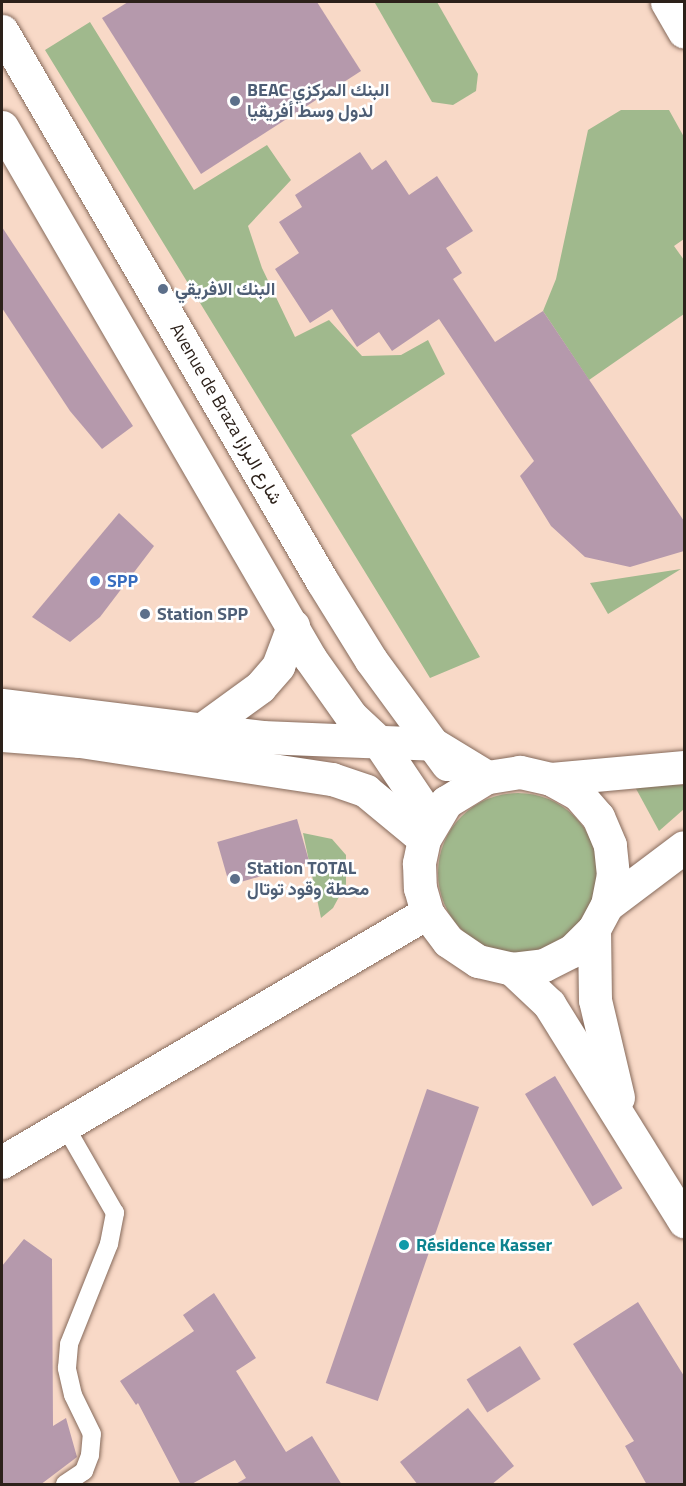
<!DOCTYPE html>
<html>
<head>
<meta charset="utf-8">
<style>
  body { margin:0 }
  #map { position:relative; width:686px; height:1486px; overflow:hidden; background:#f8d9c7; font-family:"Titillium Web",Vazirmatn,sans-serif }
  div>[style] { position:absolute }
  .green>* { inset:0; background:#a0b98d }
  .round { border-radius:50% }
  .building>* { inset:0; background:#b599ac; transform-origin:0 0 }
  .roads { filter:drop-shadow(0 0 2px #866a5b) drop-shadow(0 0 2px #866a5b) }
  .service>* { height:18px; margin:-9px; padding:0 9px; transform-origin:9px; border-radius:9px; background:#fff }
  .minor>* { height:33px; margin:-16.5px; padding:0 16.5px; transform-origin:16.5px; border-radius:16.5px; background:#fff }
  .tertiary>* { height:33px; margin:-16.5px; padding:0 16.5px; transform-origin:16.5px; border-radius:16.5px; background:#fff }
  .secondary>* { height:33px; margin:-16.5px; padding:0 16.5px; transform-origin:16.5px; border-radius:16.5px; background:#fff }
  .primary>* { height:33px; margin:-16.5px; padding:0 16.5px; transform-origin:16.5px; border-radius:16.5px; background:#fff }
  .dots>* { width:16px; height:16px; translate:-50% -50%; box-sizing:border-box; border:3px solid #fff; border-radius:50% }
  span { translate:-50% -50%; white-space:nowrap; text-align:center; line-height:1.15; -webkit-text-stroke:5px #fff; paint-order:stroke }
  .service-label { font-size:18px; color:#4e5e75; font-weight:700 }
  .left { translate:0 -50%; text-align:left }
  .street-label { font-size:18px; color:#2c211a }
  .shop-label { font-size:18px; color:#366cbe; font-weight:700 }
  .culture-label { font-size:18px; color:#0d838f; font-weight:700 }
  .frame { position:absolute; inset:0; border:3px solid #2c211a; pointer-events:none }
</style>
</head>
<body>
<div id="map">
  <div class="green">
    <i style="clip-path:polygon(377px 2px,437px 2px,478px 74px,476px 91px,453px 105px,432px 102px,375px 3px)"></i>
    <i style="clip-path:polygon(90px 22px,194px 190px,267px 145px,291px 180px,248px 226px,262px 268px,295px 337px,329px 320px,362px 356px,401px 355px,428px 340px,445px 374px,351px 435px,480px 657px,430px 678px,45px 50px)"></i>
    <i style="clip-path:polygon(621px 110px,669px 110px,684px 137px,684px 239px,674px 246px,684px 260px,684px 314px,589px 380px,543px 311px,556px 279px,588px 130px)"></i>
    <i style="clip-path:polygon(681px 569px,608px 614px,590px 583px)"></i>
    <i style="clip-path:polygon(634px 785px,684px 785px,684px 809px,659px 831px)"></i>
    <i class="round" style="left:438px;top:793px;width:160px;height:160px"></i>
    <i style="clip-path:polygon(303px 833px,332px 839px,346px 855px,346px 884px,333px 908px,321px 918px)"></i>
  </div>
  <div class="building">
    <i style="clip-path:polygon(128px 2px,317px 2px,361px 71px,201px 174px,102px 18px)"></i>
    <i style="clip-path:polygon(360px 152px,372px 170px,386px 160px,409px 195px,437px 176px,473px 231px,446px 248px,462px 273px,453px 279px,495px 342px,543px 311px,684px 521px,684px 551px,630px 567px,585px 557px,551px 526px,520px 476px,534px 461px,439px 319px,392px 351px,379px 332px,357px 347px,332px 309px,310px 323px,275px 269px,299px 253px,279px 222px,302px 207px,295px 195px)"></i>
    <i style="clip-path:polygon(2px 227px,133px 426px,102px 449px,70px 411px,2px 308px)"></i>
    <i style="clip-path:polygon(119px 513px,154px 546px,100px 617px,70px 642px,32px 617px)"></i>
    <i style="left:297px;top:819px;width:45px;height:83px;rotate:74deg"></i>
    <i style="left:555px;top:1076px;width:131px;height:35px;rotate:59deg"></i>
    <i style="left:427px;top:1089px;width:55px;height:311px;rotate:19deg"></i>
    <i style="clip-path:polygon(24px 1239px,52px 1259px,53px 1426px,66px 1418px,77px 1457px,40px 1485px,2px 1485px,2px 1266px)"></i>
    <i style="clip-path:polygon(214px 1293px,256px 1358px,236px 1371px,286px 1452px,312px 1436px,342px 1485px,234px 1485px,246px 1478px,235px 1460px,190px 1485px,181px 1485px,138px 1403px,136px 1405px,120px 1381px,194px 1331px,183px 1315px)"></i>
    <i style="clip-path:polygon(638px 1302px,684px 1376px,684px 1485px,647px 1485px,625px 1446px,634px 1441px,573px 1344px)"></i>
    <i style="left:520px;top:1346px;width:39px;height:63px;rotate:58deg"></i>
    <i style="clip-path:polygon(468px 1408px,514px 1466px,491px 1485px,418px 1485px,400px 1462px)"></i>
  </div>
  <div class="roads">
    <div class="service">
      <i style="left:65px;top:1484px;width:23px;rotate:-34deg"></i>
      <i style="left:84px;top:1471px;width:17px;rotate:-69deg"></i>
      <i style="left:90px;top:1455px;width:21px;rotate:-85deg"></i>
      <i style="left:92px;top:1434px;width:43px;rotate:-116deg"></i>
      <i style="left:73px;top:1395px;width:28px;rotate:-103deg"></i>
      <i style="left:67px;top:1368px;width:24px;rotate:-85deg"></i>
      <i style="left:69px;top:1344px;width:108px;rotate:-68.2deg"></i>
      <i style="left:109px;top:1244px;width:32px;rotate:-79deg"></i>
      <i style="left:115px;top:1213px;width:100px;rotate:-119.9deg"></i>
    </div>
    <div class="minor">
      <i style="left:667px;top:2px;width:34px;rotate:60deg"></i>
    </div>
    <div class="tertiary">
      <i style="left:2px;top:1162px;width:493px;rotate:-30.4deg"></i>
    </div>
    <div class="secondary">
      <i style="left:2px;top:31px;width:636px;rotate:59.81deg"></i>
      <i style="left:322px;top:581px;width:93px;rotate:58.2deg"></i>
      <i style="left:371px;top:660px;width:129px;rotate:53.8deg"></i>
      <i style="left:2px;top:127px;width:614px;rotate:59.88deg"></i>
      <i style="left:310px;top:658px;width:71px;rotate:54.7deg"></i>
      <i style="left:351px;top:716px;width:37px;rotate:43deg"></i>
      <i style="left:378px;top:741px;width:97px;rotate:56deg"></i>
      <i style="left:594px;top:929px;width:71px;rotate:89.2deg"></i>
      <i style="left:595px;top:1000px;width:100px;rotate:76.7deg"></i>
      <i style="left:512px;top:969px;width:51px;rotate:43.4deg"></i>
      <i style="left:549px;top:1004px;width:256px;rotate:58.1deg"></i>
    </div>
    <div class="primary">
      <i style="left:2px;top:705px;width:262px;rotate:7deg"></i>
      <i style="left:262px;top:737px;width:171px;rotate:2.3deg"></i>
      <i style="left:433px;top:744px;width:63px;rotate:31.4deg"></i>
      <i style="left:205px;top:727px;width:68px;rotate:-36deg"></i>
      <i style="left:260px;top:687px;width:28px;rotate:-49deg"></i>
      <i style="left:278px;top:666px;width:43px;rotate:-69.4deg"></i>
      <i style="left:2px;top:735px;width:78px;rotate:4.4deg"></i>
      <i style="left:80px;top:741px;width:255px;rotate:8.6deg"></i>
      <i style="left:332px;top:779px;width:36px;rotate:19deg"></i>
      <i style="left:366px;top:791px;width:75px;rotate:39.6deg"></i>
      <i style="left:551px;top:779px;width:134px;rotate:-5.2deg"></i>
      <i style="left:607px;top:905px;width:31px;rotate:-79deg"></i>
      <i style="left:613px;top:875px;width:30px;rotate:-96deg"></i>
      <i style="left:610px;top:845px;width:30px;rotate:-113deg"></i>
      <i style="left:598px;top:817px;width:30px;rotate:-131deg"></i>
      <i style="left:578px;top:794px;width:31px;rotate:-151deg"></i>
      <i style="left:551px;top:779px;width:32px;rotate:-167deg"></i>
      <i style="left:520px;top:772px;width:33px;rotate:171deg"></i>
      <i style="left:487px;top:777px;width:48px;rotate:148.6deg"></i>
      <i style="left:446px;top:802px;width:43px;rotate:120.7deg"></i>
      <i style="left:424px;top:839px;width:25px;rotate:102deg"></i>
      <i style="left:419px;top:863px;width:25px;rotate:88deg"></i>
      <i style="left:420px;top:888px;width:26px;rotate:74deg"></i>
      <i style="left:427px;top:913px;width:35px;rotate:53deg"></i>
      <i style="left:448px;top:941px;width:36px;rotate:34deg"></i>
      <i style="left:478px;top:961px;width:35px;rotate:13deg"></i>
      <i style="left:512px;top:969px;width:32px;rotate:-7deg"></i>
      <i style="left:544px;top:965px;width:31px;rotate:-27deg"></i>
      <i style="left:572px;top:951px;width:31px;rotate:-45deg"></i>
      <i style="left:594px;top:929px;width:27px;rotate:-62deg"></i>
      <i style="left:607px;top:905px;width:96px;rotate:-37deg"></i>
    </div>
  </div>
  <div class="dots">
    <i style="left:235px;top:101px;background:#5c6f8a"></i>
    <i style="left:163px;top:289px;background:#5c6f8a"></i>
    <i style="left:95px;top:581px;background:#3f7fe0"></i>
    <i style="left:145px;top:614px;background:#5c6f8a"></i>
    <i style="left:235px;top:879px;background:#5c6f8a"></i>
    <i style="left:404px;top:1245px;background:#0f9aa8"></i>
  </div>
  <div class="service-label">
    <span class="left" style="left:247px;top:101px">BEAC البنك المركزي<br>لدول وسط أفريقيا</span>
    <span class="left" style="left:175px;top:289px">البنك الافريقي</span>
    <span class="left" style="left:157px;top:614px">Station SPP</span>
    <span class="left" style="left:247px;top:879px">Station TOTAL<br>محطة وقود توتال</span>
  </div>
  <div class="street-label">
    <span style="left:226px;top:414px;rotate:60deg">Avenue de Braza شارع البرازا</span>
  </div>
  <div class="shop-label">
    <span class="left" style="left:107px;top:581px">SPP</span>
  </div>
  <div class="culture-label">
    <span class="left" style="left:416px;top:1245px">Résidence Kasser</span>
  </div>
  <div class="frame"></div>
</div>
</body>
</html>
